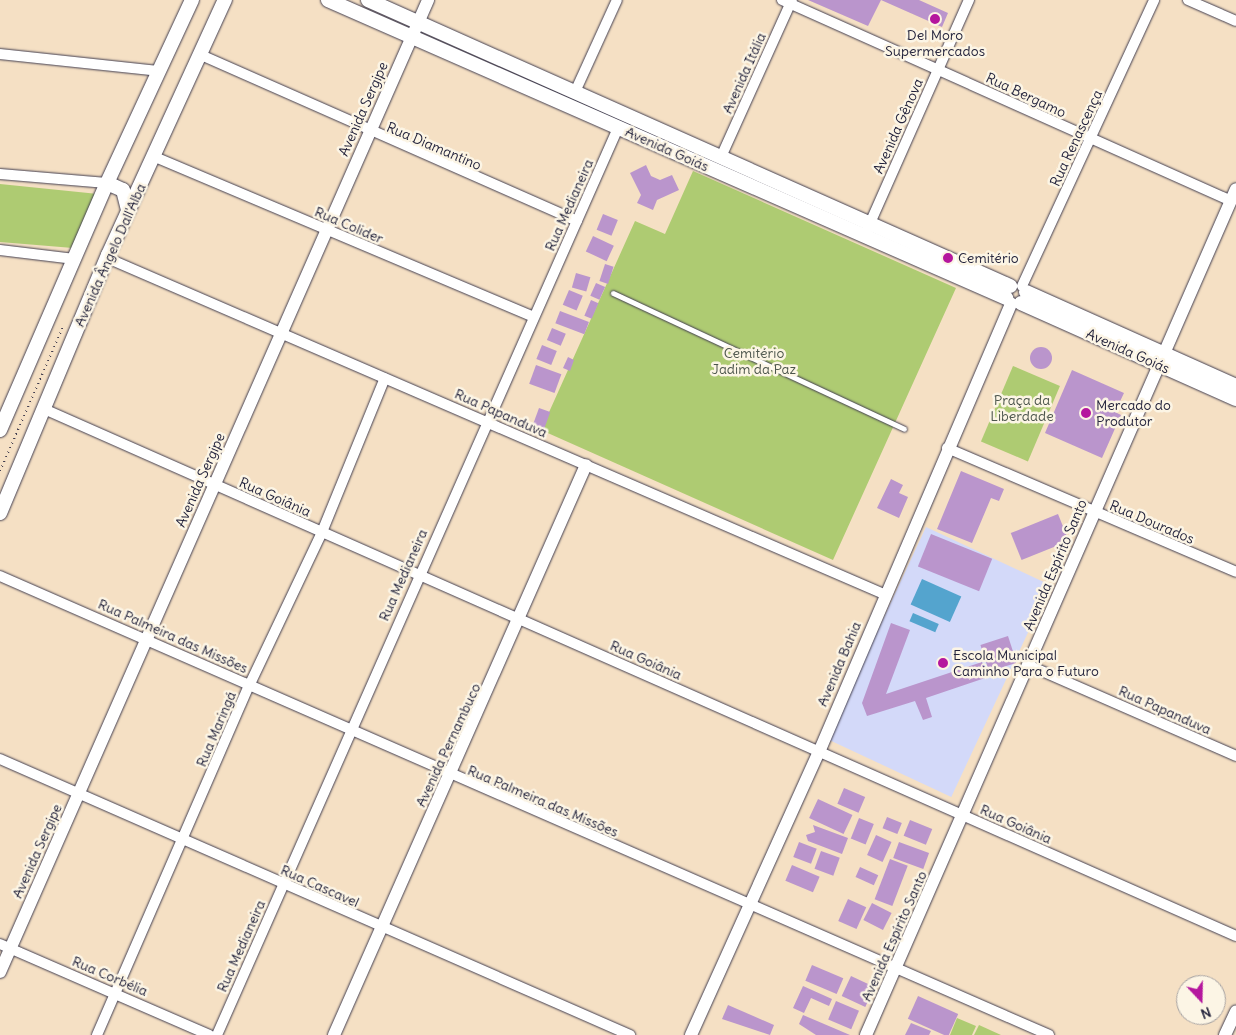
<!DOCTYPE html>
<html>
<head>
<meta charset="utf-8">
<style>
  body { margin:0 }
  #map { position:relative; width:1236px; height:1035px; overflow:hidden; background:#f5e0c4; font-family:Delius,sans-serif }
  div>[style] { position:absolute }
  .built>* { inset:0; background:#d3d9f9; transform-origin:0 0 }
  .green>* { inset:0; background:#aecb72; transform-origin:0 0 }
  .water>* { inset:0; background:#54a4ce; transform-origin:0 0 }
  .building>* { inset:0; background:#ba95cc; transform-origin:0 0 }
  .round { border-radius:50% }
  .path>* { height:2px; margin-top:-1px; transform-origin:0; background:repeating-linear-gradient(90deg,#423e50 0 1px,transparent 0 5px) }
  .roads { filter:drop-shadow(0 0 1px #423e50) drop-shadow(0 0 1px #423e50) }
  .service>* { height:5px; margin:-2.5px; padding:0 2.5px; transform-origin:2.5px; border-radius:2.5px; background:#fff }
  .minor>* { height:10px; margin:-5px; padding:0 5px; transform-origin:5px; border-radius:5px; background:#fff }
  .tertiary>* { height:12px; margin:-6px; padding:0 6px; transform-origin:6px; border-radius:6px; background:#fff }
  .secondary>* { height:14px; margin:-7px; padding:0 7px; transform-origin:7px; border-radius:7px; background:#fff }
  .dots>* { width:14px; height:14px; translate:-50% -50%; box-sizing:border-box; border:2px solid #fcf5e5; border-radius:50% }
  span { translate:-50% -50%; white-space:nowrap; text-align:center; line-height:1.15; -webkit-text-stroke:5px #fcf5e5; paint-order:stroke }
  .poi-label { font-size:14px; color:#22223b }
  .left { translate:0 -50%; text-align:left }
  .street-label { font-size:14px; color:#22223b }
  .park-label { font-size:14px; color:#4c554c }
  .north { position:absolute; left:1176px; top:975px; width:50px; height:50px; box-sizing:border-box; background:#fcf5e5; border:1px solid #a5a1a1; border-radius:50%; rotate:159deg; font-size:14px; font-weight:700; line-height:20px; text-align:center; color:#22223b }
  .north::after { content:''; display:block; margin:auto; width:18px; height:22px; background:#b5179e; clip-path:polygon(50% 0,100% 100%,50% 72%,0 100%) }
</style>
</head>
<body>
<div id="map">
  <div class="built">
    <i style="left:926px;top:527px;width:137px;height:234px;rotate:25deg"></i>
  </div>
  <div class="green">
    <i style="clip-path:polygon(693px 171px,956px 288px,833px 560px,541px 430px,635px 221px,665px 234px)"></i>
    <i style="clip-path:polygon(0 184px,98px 194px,73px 248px,0 242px)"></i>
    <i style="left:1013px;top:366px;width:51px;height:82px;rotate:23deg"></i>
    <i style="clip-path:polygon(957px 1018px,976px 1026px,972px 1035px,950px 1035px)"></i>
    <i style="clip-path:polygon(979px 1025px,1001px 1035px,974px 1035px)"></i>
  </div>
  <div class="water">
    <i style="left:922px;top:579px;width:43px;height:28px;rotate:24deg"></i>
    <i style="left:913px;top:613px;width:28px;height:9px;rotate:23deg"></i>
  </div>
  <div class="building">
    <i style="clip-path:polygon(808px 0,919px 0,948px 13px,942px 27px,881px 0,868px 26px)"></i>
    <i style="clip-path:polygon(646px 165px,651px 176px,660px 180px,672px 175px,679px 190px,657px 200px,653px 210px,637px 203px,641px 195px,630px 173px)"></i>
    <i style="left:603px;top:214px;width:16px;height:17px;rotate:22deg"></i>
    <i style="left:593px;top:236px;width:23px;height:17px;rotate:25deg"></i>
    <i style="left:605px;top:264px;width:9px;height:18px;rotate:18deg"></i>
    <i style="left:576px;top:273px;width:15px;height:15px;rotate:16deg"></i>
    <i style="left:596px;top:283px;width:10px;height:14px;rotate:24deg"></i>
    <i style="left:569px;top:290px;width:15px;height:16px;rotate:23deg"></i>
    <i style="left:591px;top:300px;width:8px;height:17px;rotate:23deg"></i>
    <i style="left:560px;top:311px;width:31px;height:13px;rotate:21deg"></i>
    <i style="left:552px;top:328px;width:15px;height:13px;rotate:23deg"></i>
    <i style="left:542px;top:345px;width:16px;height:15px;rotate:22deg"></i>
    <i class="round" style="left:1030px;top:347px;width:22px;height:22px"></i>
    <i style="clip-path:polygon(568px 357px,574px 360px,570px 371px,563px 368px)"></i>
    <i style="left:536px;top:365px;width:27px;height:20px;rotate:20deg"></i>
    <i style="clip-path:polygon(1072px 370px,1124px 393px,1115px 412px,1121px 415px,1102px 458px,1045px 433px)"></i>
    <i style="left:539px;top:408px;width:12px;height:19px;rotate:20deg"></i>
    <i style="clip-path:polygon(961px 471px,1004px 489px,999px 501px,991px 498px,972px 543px,937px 529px)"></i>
    <i style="clip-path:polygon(891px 479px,903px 485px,899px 493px,908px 497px,899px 518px,877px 508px)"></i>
    <i style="left:1058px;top:514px;width:29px;height:51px;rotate:68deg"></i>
    <i style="left:931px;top:534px;width:66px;height:35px;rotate:22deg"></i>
    <i style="clip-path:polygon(891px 623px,910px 630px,886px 694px,982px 662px,988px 677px,926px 698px,932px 717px,923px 720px,915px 701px,867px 716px,862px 703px)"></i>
    <i style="left:1008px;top:636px;width:28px;height:29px;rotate:72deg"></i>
    <i style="left:844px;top:788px;width:23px;height:17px;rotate:23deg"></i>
    <i style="left:818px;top:799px;width:38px;height:21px;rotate:25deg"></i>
    <i style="left:887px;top:817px;width:16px;height:12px;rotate:22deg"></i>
    <i style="left:859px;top:818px;width:16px;height:22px;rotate:22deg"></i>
    <i style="left:910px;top:820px;width:24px;height:17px;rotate:22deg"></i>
    <i style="clip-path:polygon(813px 825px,848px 838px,842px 854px,808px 841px,806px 835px,815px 832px)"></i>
    <i style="left:876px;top:835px;width:17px;height:22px;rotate:24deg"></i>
    <i style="left:799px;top:842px;width:19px;height:16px;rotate:21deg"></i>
    <i style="left:899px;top:842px;width:32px;height:17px;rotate:20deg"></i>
    <i style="left:821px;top:851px;width:20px;height:19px;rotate:20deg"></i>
    <i style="left:890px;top:859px;width:19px;height:43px;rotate:21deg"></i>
    <i style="left:792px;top:865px;width:30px;height:17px;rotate:23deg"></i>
    <i style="left:860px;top:867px;width:20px;height:11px;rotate:24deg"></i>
    <i style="left:848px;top:899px;width:20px;height:24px;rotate:24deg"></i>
    <i style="left:872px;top:903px;width:22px;height:19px;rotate:27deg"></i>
    <i style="left:812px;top:965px;width:34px;height:17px;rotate:23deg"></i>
    <i style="left:851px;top:976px;width:26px;height:22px;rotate:25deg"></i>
    <i style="clip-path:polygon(803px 986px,832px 999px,829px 1006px,811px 998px,804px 1013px,793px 1008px)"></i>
    <i style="left:918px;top:996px;width:44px;height:25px;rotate:24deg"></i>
    <i style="left:836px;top:1001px;width:25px;height:20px;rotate:23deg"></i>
    <i style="clip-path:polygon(728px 1005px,774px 1025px,770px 1035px,722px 1019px)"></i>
    <i style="clip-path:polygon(803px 1015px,850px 1035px,816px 1035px,799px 1024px)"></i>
    <i style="clip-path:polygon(911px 1023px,931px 1031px,929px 1035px,905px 1035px)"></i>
  </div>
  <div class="path">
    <i style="left:0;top:471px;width:157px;rotate:-66.4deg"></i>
  </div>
  <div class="roads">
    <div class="service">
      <i style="left:613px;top:293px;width:321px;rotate:25deg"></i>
    </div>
    <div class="minor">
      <i style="left:782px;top:0;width:492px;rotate:24.1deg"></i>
      <i style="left:1188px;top:0;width:52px;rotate:23.6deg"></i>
      <i style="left:0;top:54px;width:161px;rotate:6.1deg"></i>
      <i style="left:201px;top:55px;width:411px;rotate:23.8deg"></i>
      <i style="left:575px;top:92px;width:101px;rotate:-65.5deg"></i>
      <i style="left:155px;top:157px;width:411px;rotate:22.9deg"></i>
      <i style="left:721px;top:157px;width:172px;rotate:-65.7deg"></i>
      <i style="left:0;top:174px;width:107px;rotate:4.8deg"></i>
      <i style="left:867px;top:230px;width:252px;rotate:-66.1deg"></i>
      <i style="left:0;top:250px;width:75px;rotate:6.9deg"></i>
      <i style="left:107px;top:258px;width:847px;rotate:23.39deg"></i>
      <i style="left:1022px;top:286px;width:315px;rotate:-65.2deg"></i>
      <i style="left:44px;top:409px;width:1303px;rotate:23.85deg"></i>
      <i style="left:947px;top:448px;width:314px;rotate:23.2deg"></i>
      <i style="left:0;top:576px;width:1145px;rotate:23.63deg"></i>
      <i style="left:1028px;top:665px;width:227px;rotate:23.6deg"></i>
      <i style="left:0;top:759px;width:688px;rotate:23.66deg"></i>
      <i style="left:0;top:944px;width:228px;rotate:23.5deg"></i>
      <i style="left:97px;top:1035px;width:381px;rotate:-66.5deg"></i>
      <i style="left:249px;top:686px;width:170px;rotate:-64.6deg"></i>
      <i style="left:322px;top:532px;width:166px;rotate:-67.8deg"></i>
      <i style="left:217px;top:1035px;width:992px;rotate:-66.15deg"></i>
    </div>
    <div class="tertiary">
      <i style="left:0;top:972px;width:1062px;rotate:-66.23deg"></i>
      <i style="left:334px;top:1035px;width:623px;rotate:-66.15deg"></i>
      <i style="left:691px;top:1035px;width:311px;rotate:-65.7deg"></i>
      <i style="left:819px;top:752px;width:488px;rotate:-66.8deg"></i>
      <i style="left:866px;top:1035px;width:923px;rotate:-66.38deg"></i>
      <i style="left:1225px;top:1035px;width:26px;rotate:-65deg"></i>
    </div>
    <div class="secondary">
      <i style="left:328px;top:0;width:741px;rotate:23.73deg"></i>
      <i style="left:368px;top:0;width:703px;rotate:24.01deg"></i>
      <i style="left:107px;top:183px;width:17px;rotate:24deg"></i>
      <i style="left:123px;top:190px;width:21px;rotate:76deg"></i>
      <i style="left:1026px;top:292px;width:230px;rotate:24.1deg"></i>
      <i style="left:1021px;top:303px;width:235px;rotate:24.1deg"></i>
      <i style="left:0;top:430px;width:269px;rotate:-66.6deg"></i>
      <i style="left:107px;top:183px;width:202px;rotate:-65.1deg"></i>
      <i style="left:0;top:513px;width:280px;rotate:-67.3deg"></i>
      <i style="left:108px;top:255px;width:281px;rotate:-65.4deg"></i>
    </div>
  </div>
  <div class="dots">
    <i style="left:935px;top:19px;background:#b5179e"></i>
    <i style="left:948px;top:258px;background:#b5179e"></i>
    <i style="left:1086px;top:413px;background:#b5179e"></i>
    <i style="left:943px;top:663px;background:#b5179e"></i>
  </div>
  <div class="poi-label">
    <span style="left:935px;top:43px">Del Moro<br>Supermercados</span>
    <span class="left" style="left:958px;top:258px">Cemitério</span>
    <span class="left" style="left:1096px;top:413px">Mercado do<br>Produtor</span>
    <span class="left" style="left:953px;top:663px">Escola Municipal<br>Caminho Para o Futuro</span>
  </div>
  <div class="street-label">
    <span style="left:744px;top:73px;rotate:-66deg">Avenida Itália</span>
    <span style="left:1026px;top:95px;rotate:25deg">Rua Bergamo</span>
    <span style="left:363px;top:109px;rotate:-66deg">Avenida Sergipe</span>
    <span style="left:898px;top:126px;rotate:-66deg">Avenida Gênova</span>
    <span style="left:1076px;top:138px;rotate:-65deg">Rua Renascença</span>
    <span style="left:434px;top:146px;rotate:23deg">Rua Diamantino</span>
    <span style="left:667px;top:149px;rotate:24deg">Avenida Goiás</span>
    <span style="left:569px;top:205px;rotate:-66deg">Rua Medianeira</span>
    <span style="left:349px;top:225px;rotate:23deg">Rua Colider</span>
    <span style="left:110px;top:255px;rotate:-66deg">Avenida Ângelo Dall'Alba</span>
    <span style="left:1128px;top:351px;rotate:24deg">Avenida Goiás</span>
    <span style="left:501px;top:413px;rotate:24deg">Rua Papanduva</span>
    <span style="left:200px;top:480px;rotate:-66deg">Avenida Sergipe</span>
    <span style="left:275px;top:497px;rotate:24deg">Rua Goiânia</span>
    <span style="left:1152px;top:522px;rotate:23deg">Rua Dourados</span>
    <span style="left:1055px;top:565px;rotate:-67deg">Avenida Espírito Santo</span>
    <span style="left:403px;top:575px;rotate:-66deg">Rua Medianeira</span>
    <span style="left:173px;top:636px;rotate:24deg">Rua Palmeira das Missões</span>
    <span style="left:646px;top:660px;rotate:24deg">Rua Goiânia</span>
    <span style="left:839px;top:664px;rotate:-67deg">Avenida Bahia</span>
    <span style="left:1165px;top:710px;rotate:24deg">Rua Papanduva</span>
    <span style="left:216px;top:729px;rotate:-67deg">Rua Maringá</span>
    <span style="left:448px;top:745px;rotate:-65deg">Avenida Pernambuco</span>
    <span style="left:543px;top:801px;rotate:23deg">Rua Palmeira das Missões</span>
    <span style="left:1016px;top:824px;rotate:24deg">Rua Goiânia</span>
    <span style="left:37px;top:851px;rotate:-66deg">Avenida Sergipe</span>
    <span style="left:320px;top:886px;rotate:24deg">Rua Cascavel</span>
    <span style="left:894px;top:936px;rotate:-66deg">Avenida Espírito Santo</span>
    <span style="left:241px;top:946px;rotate:-66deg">Rua Medianeira</span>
    <span style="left:110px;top:976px;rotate:23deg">Rua Corbélia</span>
  </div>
  <div class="park-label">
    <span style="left:754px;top:361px">Cemitério<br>Jadim da Paz</span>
    <span style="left:1022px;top:408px">Praça da<br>Liberdade</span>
  </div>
  <div class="north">N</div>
</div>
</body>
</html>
